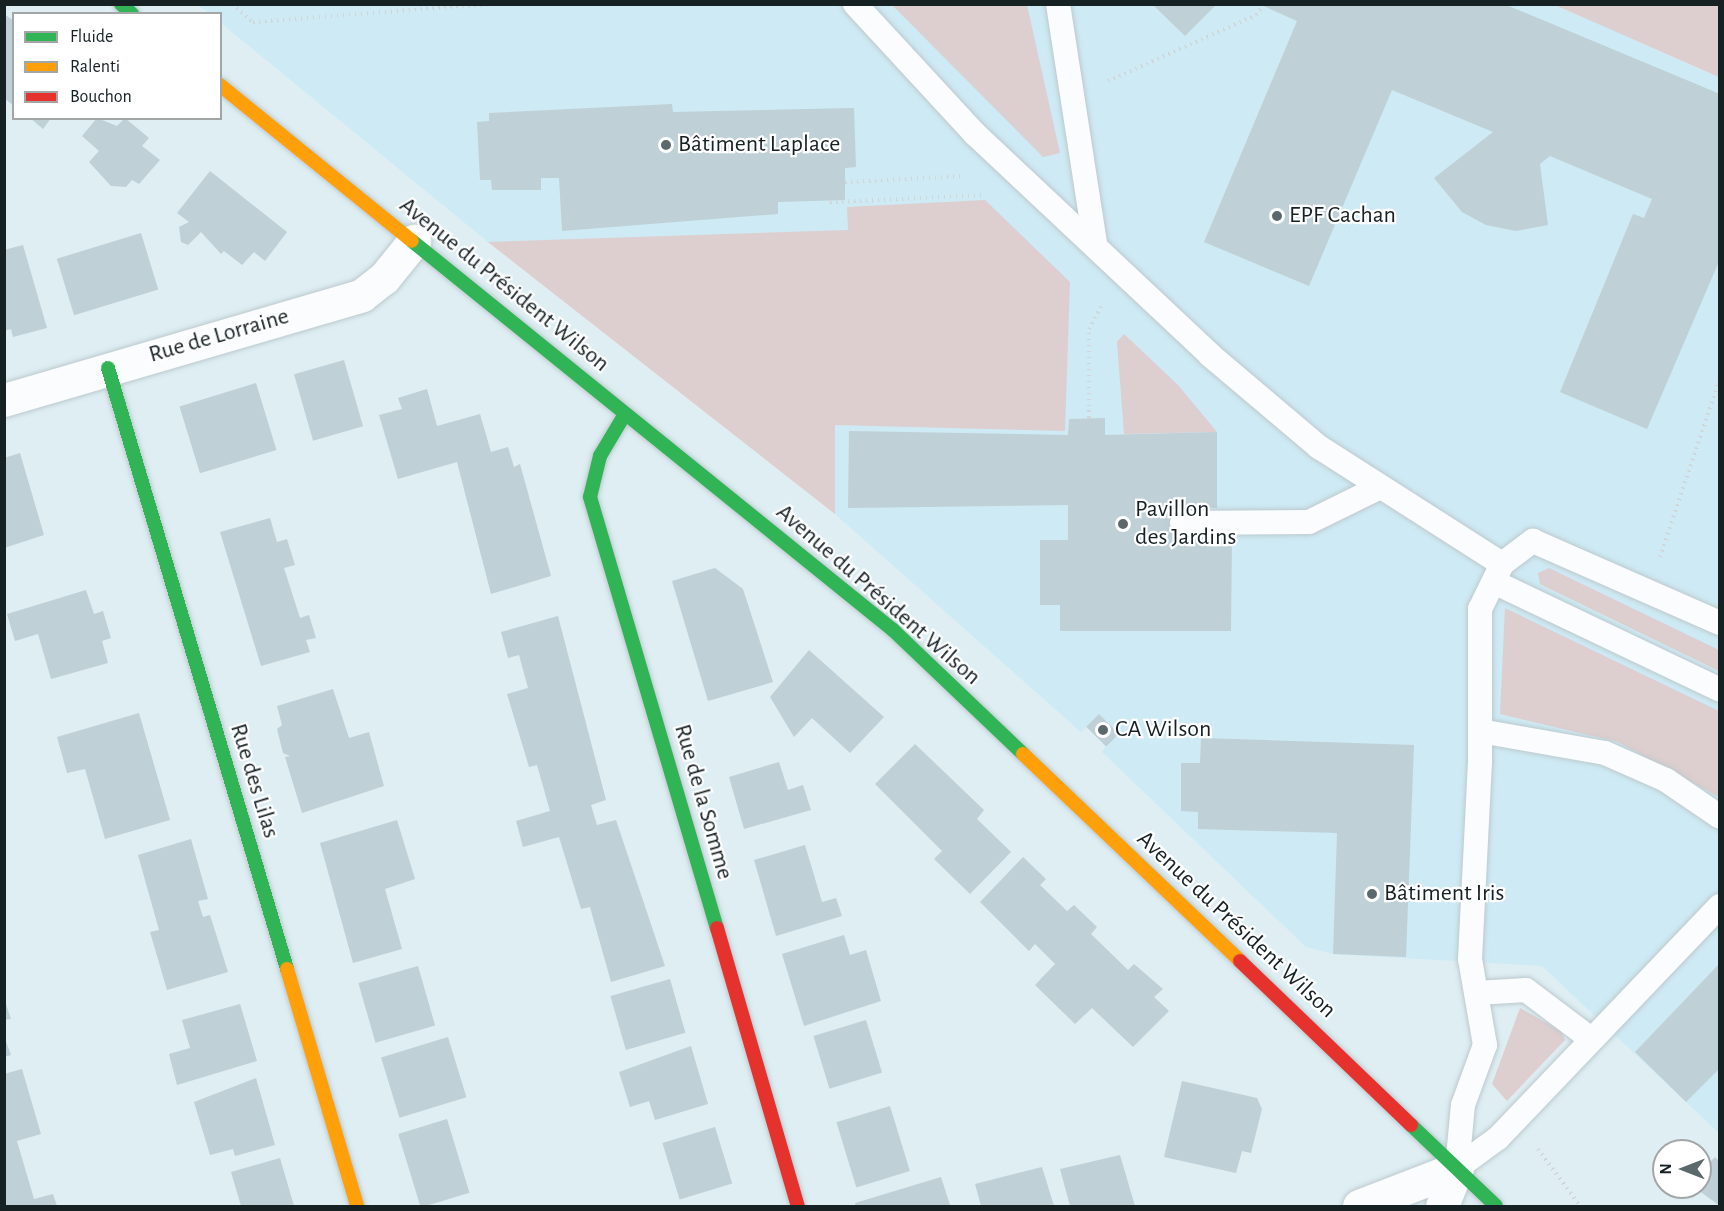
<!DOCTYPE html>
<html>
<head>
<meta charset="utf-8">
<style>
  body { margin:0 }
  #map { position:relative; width:1724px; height:1211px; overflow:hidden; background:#deeef3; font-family:"Alegreya Sans",sans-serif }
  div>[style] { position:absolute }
  .built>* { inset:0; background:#ceeaf4 }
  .green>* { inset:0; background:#ddcecf }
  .building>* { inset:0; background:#bfd0d6; transform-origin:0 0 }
  .path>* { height:4px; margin-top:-2px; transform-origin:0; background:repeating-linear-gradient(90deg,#d1d5d7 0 1.5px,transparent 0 6px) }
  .roads { filter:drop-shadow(0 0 2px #bcc9cd) drop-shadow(0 0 2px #bcc9cd) }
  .lane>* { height:24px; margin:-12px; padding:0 12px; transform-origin:12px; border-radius:12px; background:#fafcfd }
  .street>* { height:33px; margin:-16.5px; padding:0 16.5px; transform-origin:16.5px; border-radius:16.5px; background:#fafcfd }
  .fast>* { height:14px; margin:-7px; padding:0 7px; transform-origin:7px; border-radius:7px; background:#30b455 }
  .slow>* { height:14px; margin:-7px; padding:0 7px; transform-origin:7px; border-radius:7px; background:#ff9f0a }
  .jam>* { height:14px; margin:-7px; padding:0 7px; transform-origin:7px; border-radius:7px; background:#e5322d }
  .dots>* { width:16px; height:16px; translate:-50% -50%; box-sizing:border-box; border:3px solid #fff; border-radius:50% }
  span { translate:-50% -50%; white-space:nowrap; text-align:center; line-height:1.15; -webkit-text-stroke:4.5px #fff; paint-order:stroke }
  .poi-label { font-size:24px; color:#162124 }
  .left { translate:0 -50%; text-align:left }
  .street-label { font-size:24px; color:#162124 }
  .frame { position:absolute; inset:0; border:6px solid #162124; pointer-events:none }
  .legend { position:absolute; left:12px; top:12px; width:210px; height:108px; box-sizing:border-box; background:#fff; border:2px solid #a2a6a7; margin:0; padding:8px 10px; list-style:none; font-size:18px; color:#162124 }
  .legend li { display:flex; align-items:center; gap:12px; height:30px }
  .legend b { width:30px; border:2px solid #a2a6a7 }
  .north { position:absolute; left:1652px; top:1139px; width:60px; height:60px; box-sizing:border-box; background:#fff; border:2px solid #a2a6a7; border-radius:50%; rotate:270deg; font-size:16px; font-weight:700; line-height:24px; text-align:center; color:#162124 }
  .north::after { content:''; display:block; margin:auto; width:21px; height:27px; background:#5c696c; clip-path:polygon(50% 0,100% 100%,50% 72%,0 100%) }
</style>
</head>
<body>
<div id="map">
  <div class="built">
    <i style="clip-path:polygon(198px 5px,1719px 5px,1719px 1133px,1542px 966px,1333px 954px,1306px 947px,1102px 752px,1106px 746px,1086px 727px,1081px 732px,835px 514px,488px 242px,221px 23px,220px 14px,209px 13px)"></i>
  </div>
  <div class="green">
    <i style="clip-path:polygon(892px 5px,1027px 5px,1060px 153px,1043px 157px)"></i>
    <i style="clip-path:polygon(1555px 5px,1719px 5px,1719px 77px)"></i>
    <i style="clip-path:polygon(985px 200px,1070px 282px,1065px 431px,835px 425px,835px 514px,488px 242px,848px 230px,847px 207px)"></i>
    <i style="clip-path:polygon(1124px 334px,1178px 385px,1217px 432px,1124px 434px,1117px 342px)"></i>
    <i style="clip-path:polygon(1549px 568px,1719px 650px,1719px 671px,1540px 584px,1538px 573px)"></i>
    <i style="clip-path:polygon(1505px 608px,1719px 711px,1719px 797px,1618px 742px,1500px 714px)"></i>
    <i style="clip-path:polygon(1520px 1008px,1561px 1031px,1565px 1040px,1507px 1101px,1492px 1084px)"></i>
  </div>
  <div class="building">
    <i style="clip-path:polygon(1152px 4px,1217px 4px,1185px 36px)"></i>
    <i style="clip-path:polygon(1259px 4px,1504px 4px,1720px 94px,1720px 259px,1647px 429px,1560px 392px,1633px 214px,1644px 218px,1652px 199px,1550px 156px,1540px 164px,1548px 225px,1516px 231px,1486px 225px,1462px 212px,1434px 178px,1493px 132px,1392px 90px,1309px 286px,1204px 242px,1297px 21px)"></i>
    <i style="clip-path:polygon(4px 14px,14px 21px,14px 106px,4px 98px)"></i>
    <i style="clip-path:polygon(672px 104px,673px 112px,854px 108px,856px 167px,845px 168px,845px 200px,778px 202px,778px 214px,562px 231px,559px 178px,541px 178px,541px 190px,492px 190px,491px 180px,480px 180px,477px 122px,489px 121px,489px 113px)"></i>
    <i style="clip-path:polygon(30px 118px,51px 118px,43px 129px)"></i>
    <i style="clip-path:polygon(97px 118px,117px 126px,125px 118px,149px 138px,142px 146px,160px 160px,139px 184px,132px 180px,126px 187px,111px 186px,89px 162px,99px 151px,82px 136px)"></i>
    <i style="clip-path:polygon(210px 171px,287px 232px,265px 261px,254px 252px,242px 265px,224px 251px,221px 254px,201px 232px,188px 245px,181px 242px,179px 227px,189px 222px,177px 213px)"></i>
    <i style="left:141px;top:233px;width:59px;height:88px;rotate:73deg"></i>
    <i style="clip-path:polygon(23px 245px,47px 328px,13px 337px,11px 329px,4px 331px,4px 250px)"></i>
    <i style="left:344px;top:360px;width:69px;height:52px;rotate:74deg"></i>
    <i style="left:256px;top:383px;width:70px;height:80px;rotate:73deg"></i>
    <i style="clip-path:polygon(427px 389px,437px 426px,480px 414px,491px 452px,508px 447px,514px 467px,520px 464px,551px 576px,491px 594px,457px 462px,398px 479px,379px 415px,402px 409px,398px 398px)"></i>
    <i style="clip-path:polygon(1105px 418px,1105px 435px,1217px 432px,1217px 508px,1178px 506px,1178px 540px,1232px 540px,1231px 631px,1060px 631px,1060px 605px,1040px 605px,1040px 540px,1068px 540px,1068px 505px,848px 508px,849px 431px,1068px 435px,1069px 419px)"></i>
    <i style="clip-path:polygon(20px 453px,44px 535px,4px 548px,4px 458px)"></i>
    <i style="clip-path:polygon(270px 518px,277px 542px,287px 539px,295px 565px,284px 568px,300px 618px,309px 615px,316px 638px,306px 640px,310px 652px,261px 666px,220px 532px)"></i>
    <i style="clip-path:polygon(715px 568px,743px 589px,773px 682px,708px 701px,672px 581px)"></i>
    <i style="clip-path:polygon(86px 590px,94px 614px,103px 611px,111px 638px,102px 641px,108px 663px,51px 679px,38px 634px,15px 641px,7px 614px)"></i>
    <i style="clip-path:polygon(558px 616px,606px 800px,591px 805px,597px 825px,616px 820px,665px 966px,611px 982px,590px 907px,581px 909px,559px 837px,523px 847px,516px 821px,550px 811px,537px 765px,529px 767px,507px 694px,528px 688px,519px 655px,508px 658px,501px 632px)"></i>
    <i style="clip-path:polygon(809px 650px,884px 717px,850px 753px,812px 718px,794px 737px,770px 697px)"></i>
    <i style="clip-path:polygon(333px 689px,349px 738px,369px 732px,384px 786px,302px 813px,285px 757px,290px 756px,283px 753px,277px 729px,282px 725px,277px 706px)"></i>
    <i style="clip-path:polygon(139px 713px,170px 820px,105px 839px,85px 769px,67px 773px,57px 737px)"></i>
    <i style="left:1099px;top:714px;width:28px;height:18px;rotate:45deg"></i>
    <i style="clip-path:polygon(1201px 738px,1414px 745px,1406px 957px,1333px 954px,1337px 833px,1198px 829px,1198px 812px,1181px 811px,1181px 763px,1200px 763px)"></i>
    <i style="clip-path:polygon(915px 744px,984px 810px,977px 819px,1011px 852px,970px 894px,934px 859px,942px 851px,875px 784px)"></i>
    <i style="clip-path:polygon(779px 762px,788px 790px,803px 785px,811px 810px,744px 829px,729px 777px)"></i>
    <i style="clip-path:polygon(397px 820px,415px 879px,385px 889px,402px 949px,353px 963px,320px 843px)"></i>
    <i style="clip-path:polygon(191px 839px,208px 899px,198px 901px,203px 917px,210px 915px,228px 972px,167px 990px,150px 932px,159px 930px,138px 855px)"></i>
    <i style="clip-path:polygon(805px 845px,822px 902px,836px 898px,842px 916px,776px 936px,754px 860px)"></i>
    <i style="clip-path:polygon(1023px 857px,1046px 879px,1040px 885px,1067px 911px,1074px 905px,1097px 927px,1091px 934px,1128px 970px,1134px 964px,1163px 989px,1154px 997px,1169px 1011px,1133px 1047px,1092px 1008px,1075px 1024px,1035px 985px,1055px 964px,1035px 944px,1029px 951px,980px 902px)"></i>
    <i style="clip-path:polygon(844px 935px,850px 955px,866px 950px,881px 1001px,804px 1026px,782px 954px)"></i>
    <i style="clip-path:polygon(1720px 963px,1720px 1068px,1686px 1102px,1635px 1052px)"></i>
    <i style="left:418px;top:966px;width:62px;height:62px;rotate:74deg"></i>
    <i style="left:670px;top:979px;width:56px;height:62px;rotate:74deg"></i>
    <i style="clip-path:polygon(4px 998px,11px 1019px,4px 1020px)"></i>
    <i style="clip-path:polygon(240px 1004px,257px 1061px,177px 1085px,169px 1054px,190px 1048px,182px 1020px)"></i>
    <i style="left:866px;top:1020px;width:55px;height:55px;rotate:73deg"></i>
    <i style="clip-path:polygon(4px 1036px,11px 1055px,4px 1057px)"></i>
    <i style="left:448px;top:1037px;width:63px;height:70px;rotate:73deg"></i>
    <i style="clip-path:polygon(691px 1046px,708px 1104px,655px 1120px,649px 1101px,630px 1107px,619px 1072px)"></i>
    <i style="clip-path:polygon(22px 1069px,41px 1134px,17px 1141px,34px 1199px,53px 1194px,57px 1206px,4px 1206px,4px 1074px)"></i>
    <i style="clip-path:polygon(256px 1078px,275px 1145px,235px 1156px,233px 1149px,210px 1155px,194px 1102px)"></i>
    <i style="clip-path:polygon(1182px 1081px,1257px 1098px,1262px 1109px,1251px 1153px,1242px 1151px,1236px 1173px,1164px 1157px)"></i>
    <i style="left:890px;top:1106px;width:68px;height:56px;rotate:73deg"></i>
    <i style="left:447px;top:1119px;width:77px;height:51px;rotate:73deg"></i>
    <i style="left:715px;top:1127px;width:59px;height:55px;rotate:73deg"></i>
    <i style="clip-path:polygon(1120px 1155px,1135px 1206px,1070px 1206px,1060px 1169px)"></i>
    <i style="clip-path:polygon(1715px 1157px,1720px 1162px,1720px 1206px,1694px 1187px,1700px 1187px,1700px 1172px)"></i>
    <i style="clip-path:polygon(280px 1158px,294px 1206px,241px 1206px,231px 1172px)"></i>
    <i style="clip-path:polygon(1042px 1167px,1054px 1206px,981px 1206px,975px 1184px)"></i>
    <i style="clip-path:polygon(941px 1177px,950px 1205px,856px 1206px,855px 1203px)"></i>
  </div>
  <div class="path">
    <i style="left:232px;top:4px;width:28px;rotate:41deg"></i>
    <i style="left:253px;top:22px;width:240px;rotate:-4.3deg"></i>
    <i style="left:1108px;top:81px;width:162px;rotate:-24deg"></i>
    <i style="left:1256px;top:15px;width:11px;rotate:-52deg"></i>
    <i style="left:845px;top:182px;width:119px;rotate:-2.9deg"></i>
    <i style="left:830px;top:202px;width:156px;rotate:-2.6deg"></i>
    <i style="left:1089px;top:418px;width:89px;rotate:-90deg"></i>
    <i style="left:1089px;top:329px;width:30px;rotate:-62deg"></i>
    <i style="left:1660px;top:557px;width:189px;rotate:-71.5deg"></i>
    <i style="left:1538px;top:1149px;width:71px;rotate:53.6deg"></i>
  </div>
  <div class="roads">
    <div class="lane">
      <i style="left:855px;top:4px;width:177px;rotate:47.3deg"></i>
      <i style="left:975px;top:134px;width:323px;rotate:43.2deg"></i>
      <i style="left:1210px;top:355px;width:143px;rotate:40.2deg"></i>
      <i style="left:1319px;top:447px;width:217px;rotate:32.6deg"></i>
      <i style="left:1058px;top:4px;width:241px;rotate:81.2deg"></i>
      <i style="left:1182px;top:523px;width:127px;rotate:-0.5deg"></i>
      <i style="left:1309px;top:522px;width:79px;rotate:-26.2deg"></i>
      <i style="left:1494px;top:582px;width:250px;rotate:25.5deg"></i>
      <i style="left:1480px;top:731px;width:127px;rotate:10deg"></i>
      <i style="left:1605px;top:753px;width:67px;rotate:23.9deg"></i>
      <i style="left:1666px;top:780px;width:65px;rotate:34.4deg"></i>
      <i style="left:1477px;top:993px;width:49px;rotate:-3.5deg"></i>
      <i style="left:1526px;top:990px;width:81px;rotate:37deg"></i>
      <i style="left:1457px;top:1168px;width:63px;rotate:-84.6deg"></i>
      <i style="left:1463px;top:1105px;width:64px;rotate:-69.9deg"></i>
      <i style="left:1485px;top:1045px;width:87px;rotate:-99.9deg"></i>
      <i style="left:1470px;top:959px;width:196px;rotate:-87.1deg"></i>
      <i style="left:1480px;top:763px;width:154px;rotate:-90deg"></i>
      <i style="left:1480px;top:609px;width:50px;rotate:-63.9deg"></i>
      <i style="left:1502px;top:564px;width:39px;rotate:-37deg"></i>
      <i style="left:1533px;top:541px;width:204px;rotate:23.7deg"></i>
      <i style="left:1457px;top:1168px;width:51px;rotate:-36.2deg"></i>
      <i style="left:1498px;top:1138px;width:321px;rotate:-46.3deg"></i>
    </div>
    <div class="street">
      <i style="left:4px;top:400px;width:373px;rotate:-16.3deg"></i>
      <i style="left:362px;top:295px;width:28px;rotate:-38deg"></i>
      <i style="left:384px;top:278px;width:48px;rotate:-51deg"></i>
      <i style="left:1359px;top:1206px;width:105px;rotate:-21.2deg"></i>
      <i style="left:1442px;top:1206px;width:41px;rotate:-68.5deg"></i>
    </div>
    <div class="fast">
      <i style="left:121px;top:4px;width:15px;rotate:42deg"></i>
      <i style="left:412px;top:241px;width:619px;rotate:38.96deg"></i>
      <i style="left:893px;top:630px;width:180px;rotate:43.6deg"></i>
      <i style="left:108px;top:368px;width:627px;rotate:73.41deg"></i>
      <i style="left:625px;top:414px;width:49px;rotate:120.8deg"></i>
      <i style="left:600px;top:456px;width:42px;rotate:103.7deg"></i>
      <i style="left:590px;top:497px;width:449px;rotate:73.6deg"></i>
      <i style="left:1411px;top:1125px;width:117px;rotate:43.6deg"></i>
    </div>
    <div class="slow">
      <i style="left:220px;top:85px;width:247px;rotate:39.1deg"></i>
      <i style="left:1023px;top:754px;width:300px;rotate:43.6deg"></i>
      <i style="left:287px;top:969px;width:247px;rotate:73.5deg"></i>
    </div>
    <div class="jam">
      <i style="left:717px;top:928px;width:290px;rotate:73.8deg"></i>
      <i style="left:1240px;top:961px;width:237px;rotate:43.8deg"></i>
    </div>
  </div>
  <div class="dots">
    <i style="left:666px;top:145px;background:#5c696c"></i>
    <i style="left:1277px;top:216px;background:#5c696c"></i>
    <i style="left:1123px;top:524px;background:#5c696c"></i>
    <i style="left:1103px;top:730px;background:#5c696c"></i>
    <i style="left:1372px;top:894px;background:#5c696c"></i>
  </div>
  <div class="poi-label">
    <span class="left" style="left:678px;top:145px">Bâtiment Laplace</span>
    <span class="left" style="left:1289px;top:216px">EPF Cachan</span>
    <span class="left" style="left:1135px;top:524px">Pavillon<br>des Jardins</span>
    <span class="left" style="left:1115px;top:730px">CA Wilson</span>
    <span class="left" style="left:1384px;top:894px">Bâtiment Iris</span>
  </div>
  <div class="street-label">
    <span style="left:504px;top:285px;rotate:39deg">Avenue du Président Wilson</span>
    <span style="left:219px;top:336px;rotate:-16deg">Rue de Lorraine</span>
    <span style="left:878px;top:595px;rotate:41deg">Avenue du Président Wilson</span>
    <span style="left:254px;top:781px;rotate:73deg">Rue des Lilas</span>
    <span style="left:703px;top:802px;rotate:74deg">Rue de la Somme</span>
    <span style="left:1236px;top:925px;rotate:43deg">Avenue du Président Wilson</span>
  </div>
  <div class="frame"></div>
  <ul class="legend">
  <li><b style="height:8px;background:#30b455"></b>Fluide</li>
  <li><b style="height:8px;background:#ff9f0a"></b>Ralenti</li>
  <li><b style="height:8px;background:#e5322d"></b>Bouchon</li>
  </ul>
  <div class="north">N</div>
</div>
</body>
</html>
